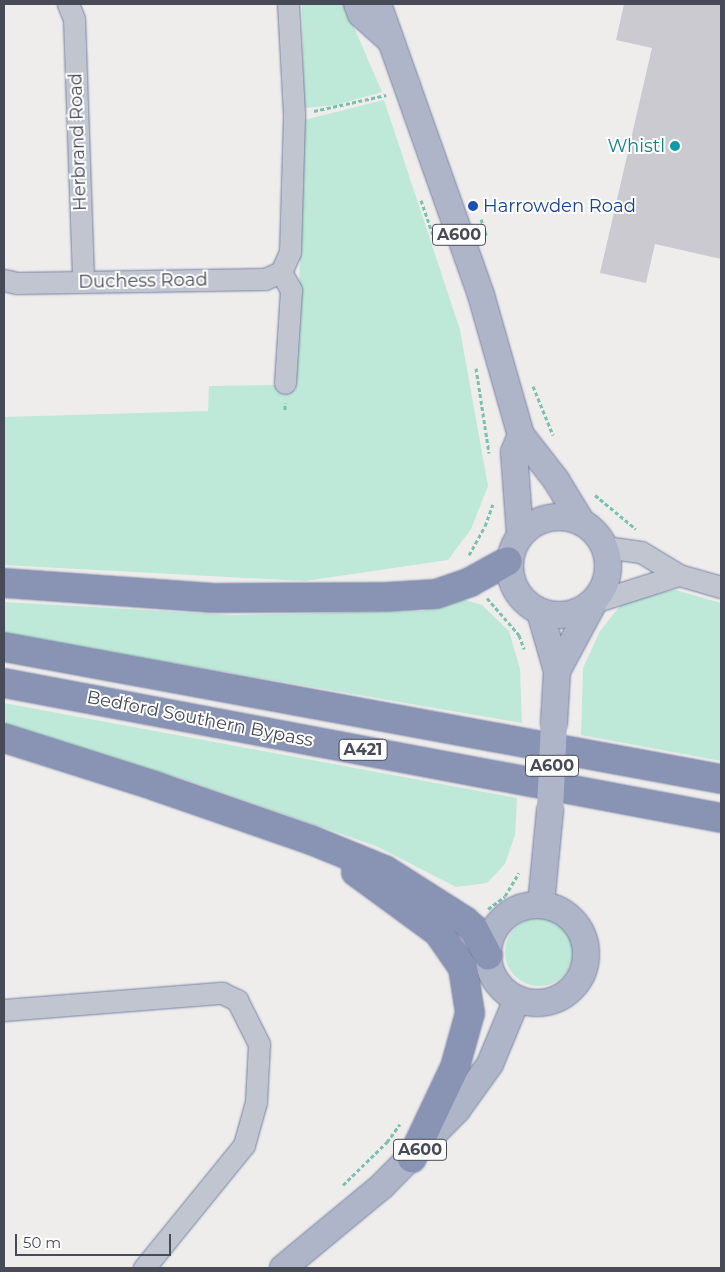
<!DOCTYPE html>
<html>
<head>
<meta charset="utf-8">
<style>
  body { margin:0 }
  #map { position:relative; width:725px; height:1272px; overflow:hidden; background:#eeedec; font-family:Montserrat,sans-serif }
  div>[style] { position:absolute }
  .green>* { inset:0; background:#bee8d8 }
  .round { border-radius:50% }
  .building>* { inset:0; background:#cacad0 }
  .path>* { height:3px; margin-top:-1.5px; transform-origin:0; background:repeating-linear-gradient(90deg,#7bc1af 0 4px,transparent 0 6.5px) }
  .roads { filter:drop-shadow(0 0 1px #757fa1) drop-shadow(0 0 1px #757fa1) }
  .minor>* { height:21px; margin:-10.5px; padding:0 10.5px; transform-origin:10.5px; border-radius:10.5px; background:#c1c5d0 }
  .major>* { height:26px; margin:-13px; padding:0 13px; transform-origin:13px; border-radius:13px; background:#afb5c8 }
  .major>.ring { margin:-13px; padding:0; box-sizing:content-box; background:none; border:26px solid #afb5c8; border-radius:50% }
  .highway>* { height:28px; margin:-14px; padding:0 14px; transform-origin:14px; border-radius:14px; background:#8994b5 }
  .major-bridge>* { height:26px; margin:-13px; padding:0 13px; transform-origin:13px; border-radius:13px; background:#afb5c8 }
  .dots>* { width:14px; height:14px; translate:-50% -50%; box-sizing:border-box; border:2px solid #fff; border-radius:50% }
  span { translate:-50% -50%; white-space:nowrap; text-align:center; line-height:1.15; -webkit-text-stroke:4px #fff; paint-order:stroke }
  .shield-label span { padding:1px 4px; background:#fff; border:1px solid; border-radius:4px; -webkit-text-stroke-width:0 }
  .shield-label { font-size:16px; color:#474b57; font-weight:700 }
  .street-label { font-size:18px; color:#474b57 }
  .culture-label { font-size:18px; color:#0d838f }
  .right { translate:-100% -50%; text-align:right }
  .transit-label { font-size:18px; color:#164399 }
  .left { translate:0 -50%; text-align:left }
  .frame { position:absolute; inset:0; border:5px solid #474b57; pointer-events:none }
  .scale { position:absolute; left:15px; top:1234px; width:156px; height:22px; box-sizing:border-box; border:2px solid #474b57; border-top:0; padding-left:6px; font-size:15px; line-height:18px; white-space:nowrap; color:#474b57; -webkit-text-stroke:4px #fff; paint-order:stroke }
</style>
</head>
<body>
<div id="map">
  <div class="green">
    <i style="clip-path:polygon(302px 4px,344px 4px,382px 92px,336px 105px,304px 108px)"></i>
    <i style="clip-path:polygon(384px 100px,460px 330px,488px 486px,471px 529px,448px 560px,305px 581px,4px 565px,4px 417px,208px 411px,209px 386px,278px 385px,279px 391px,296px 390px,304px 120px)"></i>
    <i style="clip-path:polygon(676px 590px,721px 603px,721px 761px,581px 735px,583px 668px,600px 631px,625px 600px)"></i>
    <i style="clip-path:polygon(462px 599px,482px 605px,509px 631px,520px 669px,522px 723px,4px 634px,4px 602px,232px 615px,423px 611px)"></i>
    <i style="clip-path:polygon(4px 703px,517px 798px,515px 835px,505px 864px,487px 883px,456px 887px,376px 846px,180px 778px,4px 730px)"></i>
    <i class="round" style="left:505px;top:918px;width:68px;height:68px"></i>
  </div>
  <div class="building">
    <i style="clip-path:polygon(624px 4px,721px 4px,721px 259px,655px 244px,646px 283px,600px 273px,652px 48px,616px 40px)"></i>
  </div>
  <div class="path">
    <i style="left:314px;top:111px;width:74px;rotate:-12.5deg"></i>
    <i style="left:421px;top:200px;width:43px;rotate:71.1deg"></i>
    <i style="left:481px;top:219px;width:19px;rotate:72deg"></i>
    <i style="left:476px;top:368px;width:86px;rotate:81.3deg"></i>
    <i style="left:533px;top:386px;width:53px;rotate:67.8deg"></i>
    <i style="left:285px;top:410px;width:7px;rotate:-90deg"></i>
    <i style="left:595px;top:495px;width:53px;rotate:39.7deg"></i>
    <i style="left:469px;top:555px;width:33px;rotate:-61deg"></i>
    <i style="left:485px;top:526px;width:23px;rotate:-70deg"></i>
    <i style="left:487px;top:598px;width:49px;rotate:49.1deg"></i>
    <i style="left:519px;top:635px;width:15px;rotate:70deg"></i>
    <i style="left:488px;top:909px;width:21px;rotate:-37deg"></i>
    <i style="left:505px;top:896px;width:27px;rotate:-59deg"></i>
    <i style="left:343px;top:1185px;width:62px;rotate:-44.3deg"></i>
    <i style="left:387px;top:1142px;width:22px;rotate:-54deg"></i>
  </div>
  <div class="roads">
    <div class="minor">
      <i style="left:68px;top:4px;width:16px;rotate:68deg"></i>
      <i style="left:74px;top:19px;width:263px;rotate:88deg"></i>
      <i style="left:281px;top:272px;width:22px;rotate:-66deg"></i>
      <i style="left:290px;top:252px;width:138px;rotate:-88.3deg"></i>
      <i style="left:294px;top:114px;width:110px;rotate:-93.1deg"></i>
      <i style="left:281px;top:272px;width:21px;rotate:61deg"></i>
      <i style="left:291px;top:290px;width:93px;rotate:93.7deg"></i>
      <i style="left:4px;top:280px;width:13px;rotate:13deg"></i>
      <i style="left:17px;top:283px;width:248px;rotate:-0.9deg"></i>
      <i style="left:265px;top:279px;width:17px;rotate:-24deg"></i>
      <i style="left:605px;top:547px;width:36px;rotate:8deg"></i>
      <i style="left:641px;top:552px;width:44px;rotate:31.2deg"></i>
      <i style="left:679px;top:575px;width:44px;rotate:15.9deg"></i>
      <i style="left:594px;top:602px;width:89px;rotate:-17.6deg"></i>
      <i style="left:4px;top:1010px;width:219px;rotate:-4.5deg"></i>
      <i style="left:222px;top:993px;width:17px;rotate:25deg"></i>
      <i style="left:237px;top:1000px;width:49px;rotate:63.4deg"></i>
      <i style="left:259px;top:1044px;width:58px;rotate:93deg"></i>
      <i style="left:256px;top:1102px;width:45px;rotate:105.6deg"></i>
      <i style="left:244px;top:1145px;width:159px;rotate:129.1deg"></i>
    </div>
    <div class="major">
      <i style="left:357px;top:4px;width:11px;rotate:68deg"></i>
      <i style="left:361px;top:14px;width:36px;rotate:42deg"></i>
      <i style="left:378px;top:4px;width:309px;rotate:70.5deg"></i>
      <i style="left:481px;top:295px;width:146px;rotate:74.1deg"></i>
      <i style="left:521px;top:435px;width:57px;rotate:52.1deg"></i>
      <i style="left:556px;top:480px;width:48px;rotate:58.6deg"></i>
      <i class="ring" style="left:510px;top:517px;width:72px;height:72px"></i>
      <i style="left:520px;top:534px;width:82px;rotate:-94.2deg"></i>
      <i style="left:514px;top:452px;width:18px;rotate:-68deg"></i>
      <i style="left:540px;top:612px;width:61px;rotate:73.9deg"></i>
      <i style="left:557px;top:671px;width:52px;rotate:93.3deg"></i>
      <i style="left:557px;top:671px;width:78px;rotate:-61.8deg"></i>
      <i style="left:541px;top:904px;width:94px;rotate:-84.5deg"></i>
      <i class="ring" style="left:488px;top:905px;width:72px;height:72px"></i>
      <i style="left:283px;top:1268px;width:129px;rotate:-39.6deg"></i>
      <i style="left:382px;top:1186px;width:107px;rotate:-45.4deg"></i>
      <i style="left:457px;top:1110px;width:57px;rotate:-54.3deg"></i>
      <i style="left:490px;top:1064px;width:70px;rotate:-67.4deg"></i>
    </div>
    <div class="highway">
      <i style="left:4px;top:583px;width:210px;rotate:4.1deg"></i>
      <i style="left:213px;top:598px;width:173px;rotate:-0.3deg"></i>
      <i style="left:386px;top:597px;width:50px;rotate:-3.4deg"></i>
      <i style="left:436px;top:594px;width:36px;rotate:-19deg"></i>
      <i style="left:470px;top:582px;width:43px;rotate:-28.9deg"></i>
      <i style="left:4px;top:647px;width:729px;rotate:10.43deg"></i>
      <i style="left:4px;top:683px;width:730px;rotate:10.66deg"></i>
      <i style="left:4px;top:738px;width:158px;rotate:17.6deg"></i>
      <i style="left:155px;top:786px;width:165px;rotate:19.1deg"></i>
      <i style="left:311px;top:840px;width:80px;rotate:22.1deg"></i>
      <i style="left:385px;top:870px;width:95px;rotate:32.5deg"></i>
      <i style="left:465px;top:921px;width:12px;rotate:42deg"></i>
      <i style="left:474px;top:929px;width:30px;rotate:62deg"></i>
      <i style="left:356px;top:872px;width:102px;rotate:36.2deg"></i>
      <i style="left:438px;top:932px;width:44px;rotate:55.2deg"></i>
      <i style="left:463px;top:968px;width:46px;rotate:81.2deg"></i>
      <i style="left:470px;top:1013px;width:56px;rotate:105.5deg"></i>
      <i style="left:455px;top:1067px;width:101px;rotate:115.3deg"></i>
    </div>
  </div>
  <div class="major-bridge">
    <i style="left:550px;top:810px;width:87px;rotate:-87.4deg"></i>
  </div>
  <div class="dots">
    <i style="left:675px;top:146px;background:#0f9aa8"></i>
    <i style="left:473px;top:206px;background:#1a4fb4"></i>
  </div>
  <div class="shield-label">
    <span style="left:459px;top:235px">A600</span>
    <span style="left:363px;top:750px">A421</span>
    <span style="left:552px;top:766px">A600</span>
    <span style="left:420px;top:1150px">A600</span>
  </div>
  <div class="street-label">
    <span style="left:78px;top:142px;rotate:-92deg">Herbrand Road</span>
    <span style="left:143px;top:281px;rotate:-1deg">Duchess Road</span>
    <span style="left:200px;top:719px;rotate:11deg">Bedford Southern Bypass</span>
  </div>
  <div class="culture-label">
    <span class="right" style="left:665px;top:146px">Whistl</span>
  </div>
  <div class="transit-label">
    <span class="left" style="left:483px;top:206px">Harrowden Road</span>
  </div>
  <div class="frame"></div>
  <div class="scale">50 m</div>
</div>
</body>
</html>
